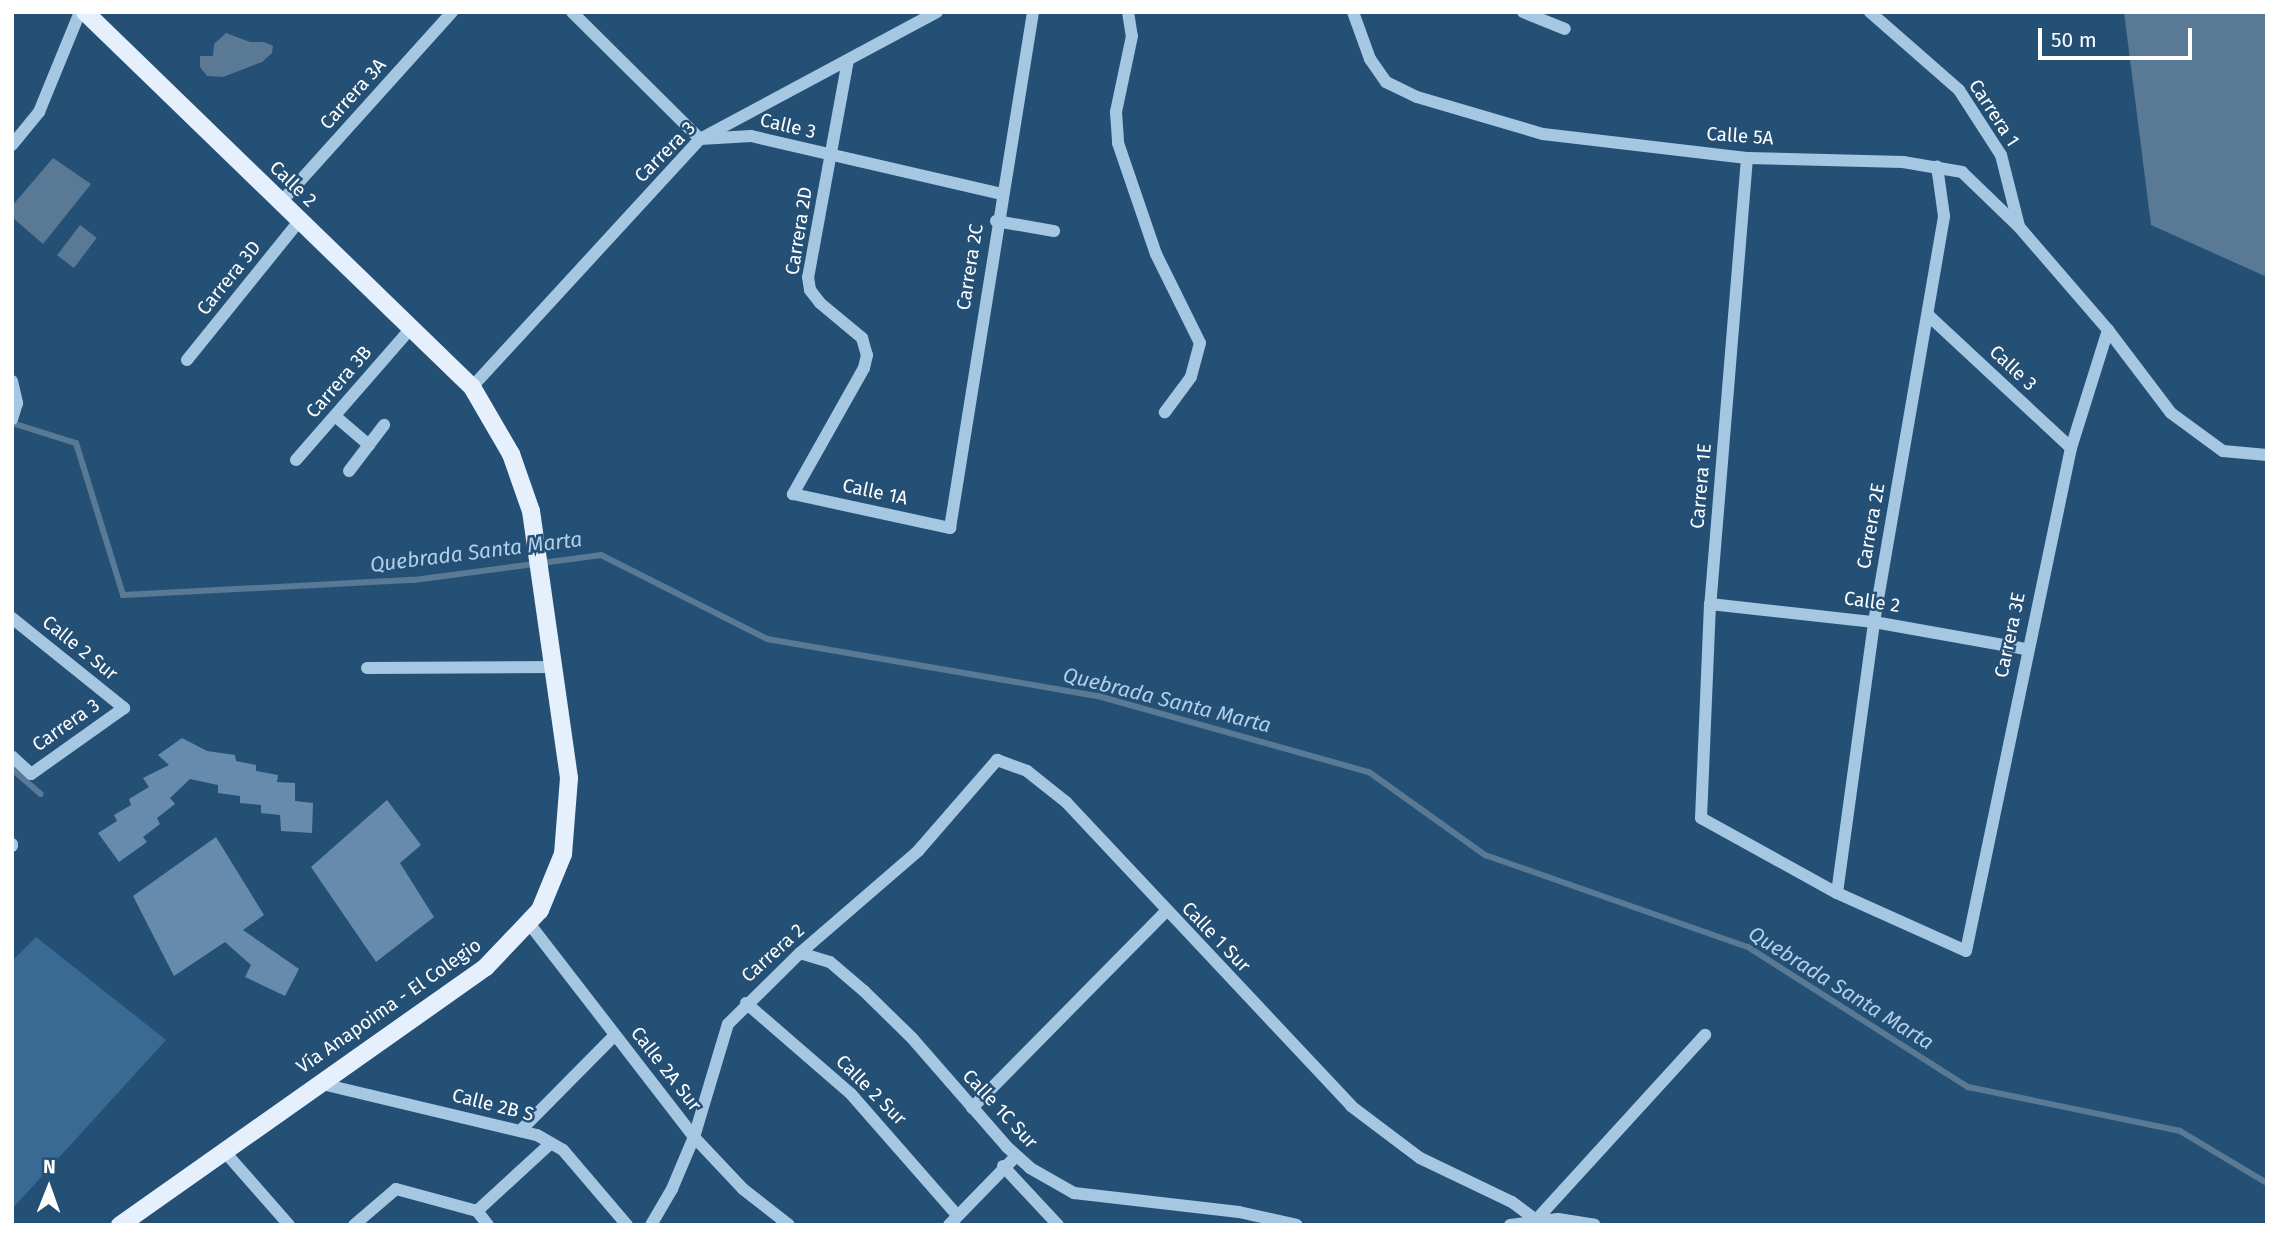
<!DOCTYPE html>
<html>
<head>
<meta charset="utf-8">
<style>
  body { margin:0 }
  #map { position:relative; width:2279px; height:1237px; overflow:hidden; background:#255076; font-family:"Fira Sans",sans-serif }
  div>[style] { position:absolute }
  .green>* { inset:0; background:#396a94 }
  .water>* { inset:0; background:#5a7995; transform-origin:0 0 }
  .stream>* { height:6px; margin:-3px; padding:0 3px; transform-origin:3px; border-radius:3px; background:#5a7995 }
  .building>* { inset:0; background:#668bad }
  .minor>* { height:12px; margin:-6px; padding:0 6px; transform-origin:6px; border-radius:6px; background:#a6c7e2 }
  .major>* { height:18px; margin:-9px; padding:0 9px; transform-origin:9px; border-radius:9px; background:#e5f0fc }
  span { translate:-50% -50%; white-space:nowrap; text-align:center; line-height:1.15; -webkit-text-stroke:5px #255076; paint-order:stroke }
  .street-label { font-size:19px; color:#fff }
  .water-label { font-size:21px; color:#b1d0ea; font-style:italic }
  .frame { position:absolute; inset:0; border:14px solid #fff; pointer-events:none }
  .north { position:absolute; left:14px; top:1153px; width:70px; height:70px; -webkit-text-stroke:5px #255076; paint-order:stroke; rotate:1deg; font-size:19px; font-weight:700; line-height:28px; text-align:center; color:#fff }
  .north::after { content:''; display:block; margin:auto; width:24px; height:32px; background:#fff; clip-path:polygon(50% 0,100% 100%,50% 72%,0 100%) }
  .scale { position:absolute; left:2038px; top:28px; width:154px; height:32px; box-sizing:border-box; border:4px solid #fff; border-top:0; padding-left:9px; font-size:21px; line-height:24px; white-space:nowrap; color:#fff; -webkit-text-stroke:5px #255076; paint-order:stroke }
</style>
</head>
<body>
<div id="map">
  <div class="green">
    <i style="clip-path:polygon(36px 937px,166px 1040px,12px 1209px,12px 961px)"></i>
  </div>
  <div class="water">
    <i style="clip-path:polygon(2124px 12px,2267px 12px,2267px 277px,2151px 225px)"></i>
    <i style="clip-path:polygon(226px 33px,250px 42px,264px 42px,273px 46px,272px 53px,262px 62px,223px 77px,207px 76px,200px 67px,200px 56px,213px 56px,214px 44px)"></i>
    <i style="clip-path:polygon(53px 158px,91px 184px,43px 244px,12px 217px,12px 206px)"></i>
    <i style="left:80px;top:225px;width:21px;height:38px;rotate:37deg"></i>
  </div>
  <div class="stream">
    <i style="left:12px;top:423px;width:67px;rotate:17.4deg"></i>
    <i style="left:76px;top:443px;width:159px;rotate:72.8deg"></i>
    <i style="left:123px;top:595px;width:291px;rotate:-3deg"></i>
    <i style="left:414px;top:580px;width:189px;rotate:-7.6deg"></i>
    <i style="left:601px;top:555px;width:186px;rotate:26.8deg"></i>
    <i style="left:767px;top:639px;width:336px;rotate:9.8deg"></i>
    <i style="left:1098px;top:696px;width:281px;rotate:15.7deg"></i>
    <i style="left:1369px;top:772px;width:143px;rotate:35.6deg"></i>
    <i style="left:1485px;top:855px;width:279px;rotate:19.3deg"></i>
    <i style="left:1748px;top:947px;width:261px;rotate:32.5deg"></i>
    <i style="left:1968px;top:1087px;width:217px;rotate:11.7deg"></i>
    <i style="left:2180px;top:1131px;width:101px;rotate:30.9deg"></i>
    <i style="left:12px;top:769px;width:38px;rotate:41deg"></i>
  </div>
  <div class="building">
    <i style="clip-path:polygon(182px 738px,207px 751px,235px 755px,236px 761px,256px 765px,256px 771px,278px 775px,277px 782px,295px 783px,295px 801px,313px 803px,312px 833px,281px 831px,280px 815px,261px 813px,261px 805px,240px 803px,240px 796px,218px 793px,218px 785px,190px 779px,170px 798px,175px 804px,157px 818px,160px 824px,143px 837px,147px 842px,119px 862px,98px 833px,117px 821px,114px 815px,131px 805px,129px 799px,149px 787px,143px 778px,169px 765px,158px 755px)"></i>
    <i style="clip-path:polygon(387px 800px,421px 845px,400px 863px,434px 917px,376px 962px,311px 867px)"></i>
    <i style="clip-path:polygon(216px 837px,264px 915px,243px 930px,299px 969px,285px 996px,245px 977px,251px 965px,225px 942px,174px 976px,133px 896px)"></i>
  </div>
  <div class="minor">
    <i style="left:572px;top:12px;width:180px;rotate:44.8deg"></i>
    <i style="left:700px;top:139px;width:51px;rotate:-3.4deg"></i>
    <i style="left:751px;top:136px;width:258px;rotate:13deg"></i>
    <i style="left:1128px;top:12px;width:24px;rotate:81deg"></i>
    <i style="left:1132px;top:36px;width:78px;rotate:101.9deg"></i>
    <i style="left:1116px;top:112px;width:31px;rotate:86deg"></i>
    <i style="left:1118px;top:143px;width:117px;rotate:71.1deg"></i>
    <i style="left:1156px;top:254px;width:99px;rotate:63.7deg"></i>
    <i style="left:1200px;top:343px;width:35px;rotate:105deg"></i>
    <i style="left:1191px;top:377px;width:44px;rotate:126.6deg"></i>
    <i style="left:1353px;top:12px;width:50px;rotate:70.1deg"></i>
    <i style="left:1370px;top:59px;width:28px;rotate:55deg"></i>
    <i style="left:1386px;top:82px;width:34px;rotate:26deg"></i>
    <i style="left:1417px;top:97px;width:131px;rotate:16.4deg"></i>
    <i style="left:1543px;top:134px;width:205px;rotate:6.7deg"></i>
    <i style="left:1747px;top:158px;width:156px;rotate:1.5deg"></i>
    <i style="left:1903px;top:162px;width:60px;rotate:9.6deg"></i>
    <i style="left:1962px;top:172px;width:81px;rotate:44deg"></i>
    <i style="left:2020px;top:228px;width:135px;rotate:49.2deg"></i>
    <i style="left:2108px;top:330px;width:104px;rotate:52.8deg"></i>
    <i style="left:2171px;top:413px;width:64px;rotate:36.2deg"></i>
    <i style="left:2223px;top:451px;width:44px;rotate:5.2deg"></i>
    <i style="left:1523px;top:12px;width:45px;rotate:22deg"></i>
    <i style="left:1870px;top:12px;width:118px;rotate:41.2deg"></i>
    <i style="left:1959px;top:90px;width:77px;rotate:57.1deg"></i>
    <i style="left:2001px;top:155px;width:73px;rotate:75.8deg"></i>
    <i style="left:848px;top:60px;width:221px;rotate:100.4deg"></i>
    <i style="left:808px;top:277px;width:13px;rotate:81deg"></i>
    <i style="left:810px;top:290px;width:16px;rotate:52deg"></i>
    <i style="left:820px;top:303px;width:55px;rotate:39.8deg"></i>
    <i style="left:862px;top:338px;width:18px;rotate:74deg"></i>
    <i style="left:867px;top:355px;width:13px;rotate:103deg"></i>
    <i style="left:864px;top:368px;width:145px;rotate:119.4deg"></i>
    <i style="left:793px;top:494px;width:161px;rotate:12.2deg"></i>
    <i style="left:950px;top:528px;width:523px;rotate:-80.86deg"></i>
    <i style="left:12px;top:145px;width:43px;rotate:-50.7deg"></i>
    <i style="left:39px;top:112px;width:108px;rotate:-67.7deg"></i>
    <i style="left:1747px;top:158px;width:448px;rotate:94.7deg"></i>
    <i style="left:1710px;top:604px;width:214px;rotate:92.4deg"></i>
    <i style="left:1701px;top:818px;width:155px;rotate:28.9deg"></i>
    <i style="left:1837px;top:893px;width:141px;rotate:24.2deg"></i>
    <i style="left:1966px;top:951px;width:514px;rotate:-78.21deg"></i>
    <i style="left:2071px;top:448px;width:124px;rotate:-72.6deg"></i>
    <i style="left:281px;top:202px;width:256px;rotate:-48deg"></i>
    <i style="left:996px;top:221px;width:59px;rotate:9.8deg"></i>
    <i style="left:1928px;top:315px;width:195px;rotate:42.9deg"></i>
    <i style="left:187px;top:360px;width:180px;rotate:-51.1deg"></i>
    <i style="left:12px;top:381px;width:23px;rotate:77deg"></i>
    <i style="left:17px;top:403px;width:17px;rotate:107deg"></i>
    <i style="left:472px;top:387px;width:337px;rotate:-47.4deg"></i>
    <i style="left:700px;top:139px;width:269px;rotate:-28.2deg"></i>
    <i style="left:335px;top:416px;width:45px;rotate:40.5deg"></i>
    <i style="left:296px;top:460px;width:175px;rotate:-48.9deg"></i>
    <i style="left:349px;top:471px;width:58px;rotate:-52.7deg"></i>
    <i style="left:1710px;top:604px;width:165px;rotate:6.3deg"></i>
    <i style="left:1874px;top:622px;width:154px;rotate:10.1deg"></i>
    <i style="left:12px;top:618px;width:144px;rotate:38.8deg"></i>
    <i style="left:124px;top:708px;width:114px;rotate:144.6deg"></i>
    <i style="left:31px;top:774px;width:26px;rotate:-137deg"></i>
    <i style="left:367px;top:668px;width:187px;rotate:-0.3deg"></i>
    <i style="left:12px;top:844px;width:2px;rotate:90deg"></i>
    <i style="left:1837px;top:893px;width:274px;rotate:-82.2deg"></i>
    <i style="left:1874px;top:622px;width:412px;rotate:-80.2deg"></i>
    <i style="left:1944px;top:216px;width:50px;rotate:-98deg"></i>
    <i style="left:528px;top:922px;width:272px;rotate:52.3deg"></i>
    <i style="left:694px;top:1137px;width:71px;rotate:46.7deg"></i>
    <i style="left:743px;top:1189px;width:58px;rotate:38deg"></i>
    <i style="left:800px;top:953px;width:31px;rotate:17deg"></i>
    <i style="left:830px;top:962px;width:45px;rotate:40.5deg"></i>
    <i style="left:864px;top:991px;width:67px;rotate:44.4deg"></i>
    <i style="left:912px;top:1038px;width:145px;rotate:48.9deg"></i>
    <i style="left:1007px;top:1147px;width:31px;rotate:42deg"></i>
    <i style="left:1030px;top:1168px;width:51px;rotate:29.6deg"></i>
    <i style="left:1074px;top:1193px;width:166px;rotate:6.6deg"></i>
    <i style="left:1239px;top:1212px;width:59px;rotate:12.6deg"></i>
    <i style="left:746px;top:1003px;width:139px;rotate:40.9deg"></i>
    <i style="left:851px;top:1094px;width:161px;rotate:48.8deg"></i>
    <i style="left:318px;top:1083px;width:225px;rotate:13.4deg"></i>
    <i style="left:537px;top:1135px;width:30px;rotate:30deg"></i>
    <i style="left:563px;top:1150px;width:99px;rotate:49.5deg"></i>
    <i style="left:972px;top:1108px;width:275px;rotate:-45.4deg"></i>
    <i style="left:520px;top:1131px;width:135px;rotate:-45.3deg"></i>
    <i style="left:224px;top:1151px;width:98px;rotate:48.7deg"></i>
    <i style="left:1003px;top:1166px;width:81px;rotate:47deg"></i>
    <i style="left:477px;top:1211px;width:100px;rotate:-42.6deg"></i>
    <i style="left:477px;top:1211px;width:18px;rotate:52deg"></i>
    <i style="left:1536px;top:1220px;width:251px;rotate:-47.6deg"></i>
    <i style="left:354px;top:1225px;width:55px;rotate:-40.6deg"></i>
    <i style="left:396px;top:1189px;width:84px;rotate:15.2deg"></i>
    <i style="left:651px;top:1225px;width:42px;rotate:-59.7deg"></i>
    <i style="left:672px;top:1189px;width:56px;rotate:-67.1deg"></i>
    <i style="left:694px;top:1137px;width:118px;rotate:-73.3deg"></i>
    <i style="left:728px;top:1024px;width:101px;rotate:-44.6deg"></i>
    <i style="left:800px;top:953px;width:156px;rotate:-40.8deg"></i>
    <i style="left:918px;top:851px;width:121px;rotate:-49deg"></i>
    <i style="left:997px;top:760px;width:32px;rotate:20deg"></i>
    <i style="left:1027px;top:771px;width:50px;rotate:38.5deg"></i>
    <i style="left:1066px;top:802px;width:417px;rotate:46.8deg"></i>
    <i style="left:1351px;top:1106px;width:86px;rotate:37deg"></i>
    <i style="left:1420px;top:1158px;width:102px;rotate:25.6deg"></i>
    <i style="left:1512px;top:1202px;width:30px;rotate:37deg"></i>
    <i style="left:949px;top:1225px;width:96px;rotate:-45.8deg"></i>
    <i style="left:1510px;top:1225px;width:48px;rotate:-7.1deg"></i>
    <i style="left:1558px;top:1219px;width:37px;rotate:9deg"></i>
  </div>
  <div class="major">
    <i style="left:85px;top:12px;width:539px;rotate:44.1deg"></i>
    <i style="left:472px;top:387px;width:78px;rotate:59.8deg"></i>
    <i style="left:511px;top:454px;width:60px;rotate:70.7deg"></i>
    <i style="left:531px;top:511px;width:270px;rotate:81.9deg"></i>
    <i style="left:569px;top:778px;width:76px;rotate:94.5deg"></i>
    <i style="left:563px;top:854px;width:61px;rotate:112.3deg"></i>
    <i style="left:540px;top:910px;width:79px;rotate:133.5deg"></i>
    <i style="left:486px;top:967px;width:448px;rotate:144.8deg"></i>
  </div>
  <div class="street-label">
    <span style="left:353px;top:94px;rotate:-48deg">Carrera 3A</span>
    <span style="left:1994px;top:113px;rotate:57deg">Carrera 1</span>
    <span style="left:788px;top:126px;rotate:13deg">Calle 3</span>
    <span style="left:1740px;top:136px;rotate:4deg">Calle 5A</span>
    <span style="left:665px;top:152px;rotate:-45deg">Carrera 3</span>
    <span style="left:293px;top:184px;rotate:44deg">Calle 2</span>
    <span style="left:799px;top:231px;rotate:-81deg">Carrera 2D</span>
    <span style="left:970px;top:267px;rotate:-81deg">Carrera 2C</span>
    <span style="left:229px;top:278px;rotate:-51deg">Carrera 3D</span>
    <span style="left:2013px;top:368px;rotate:43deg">Calle 3</span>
    <span style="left:339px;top:382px;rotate:-49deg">Carrera 3B</span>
    <span style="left:1701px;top:486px;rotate:-85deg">Carrera 1E</span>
    <span style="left:875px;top:492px;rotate:12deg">Calle 1A</span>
    <span style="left:1871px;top:526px;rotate:-80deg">Carrera 2E</span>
    <span style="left:1872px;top:602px;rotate:8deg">Calle 2</span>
    <span style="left:2010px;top:635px;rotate:-78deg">Carrera 3E</span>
    <span style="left:80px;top:648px;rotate:39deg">Calle 2 Sur</span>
    <span style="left:66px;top:725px;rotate:-35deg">Carrera 3</span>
    <span style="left:1216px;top:937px;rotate:46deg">Calle 1 Sur</span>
    <span style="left:773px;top:953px;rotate:-42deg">Carrera 2</span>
    <span style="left:389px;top:1006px;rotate:-35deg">Vía Anapoima - El Colegio</span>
    <span style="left:666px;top:1069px;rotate:52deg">Calle 2A Sur</span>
    <span style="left:871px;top:1090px;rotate:45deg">Calle 2 Sur</span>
    <span style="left:493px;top:1105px;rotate:14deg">Calle 2B S</span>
    <span style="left:1000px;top:1109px;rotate:47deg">Calle 1C Sur</span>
  </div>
  <div class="water-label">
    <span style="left:476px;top:552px;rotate:-7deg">Quebrada Santa Marta</span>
    <span style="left:1167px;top:700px;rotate:14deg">Quebrada Santa Marta</span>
    <span style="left:1841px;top:988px;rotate:32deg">Quebrada Santa Marta</span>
  </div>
  <div class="frame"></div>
  <div class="north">N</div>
  <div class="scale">50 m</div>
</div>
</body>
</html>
